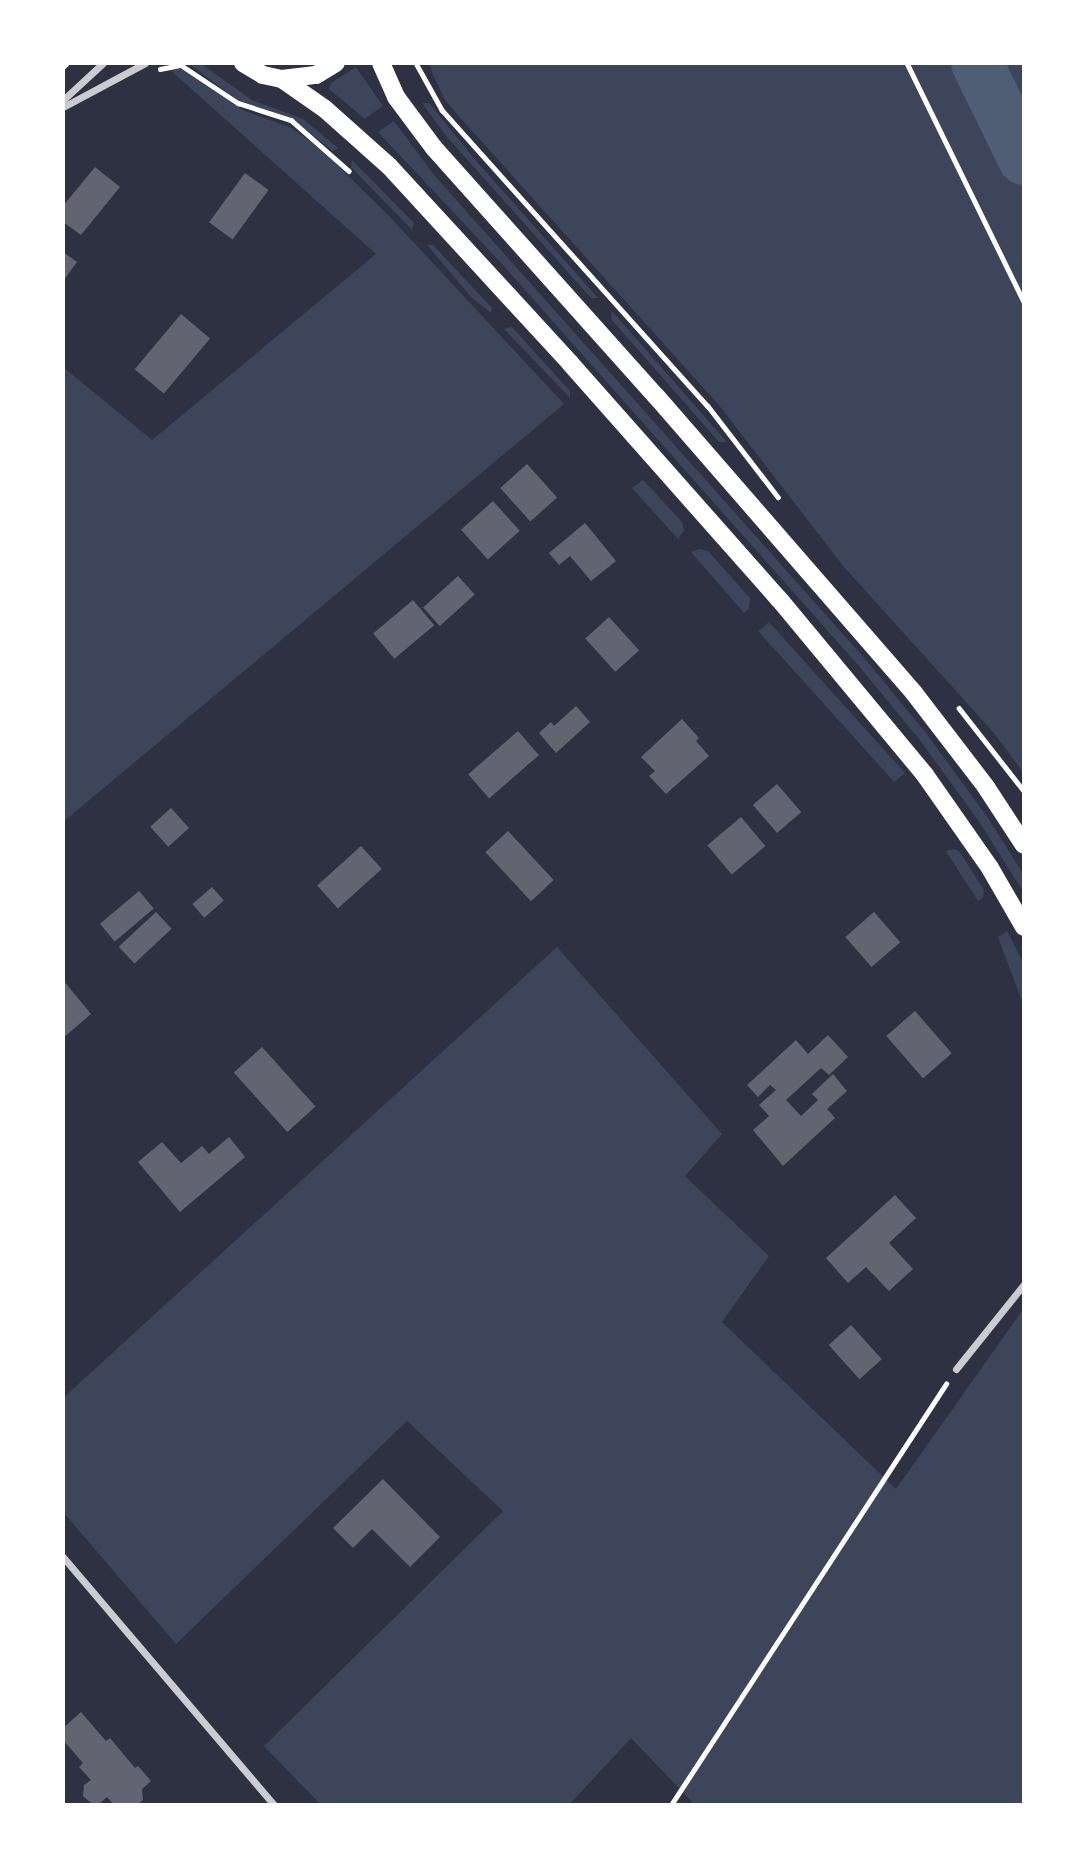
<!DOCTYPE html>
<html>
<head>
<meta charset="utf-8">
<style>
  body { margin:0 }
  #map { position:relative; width:1087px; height:1868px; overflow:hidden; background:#2d3142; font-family:Inter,sans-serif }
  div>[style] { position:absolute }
  .green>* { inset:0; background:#3c4559; transform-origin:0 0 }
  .river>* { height:52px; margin:-26px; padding:0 26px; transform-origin:26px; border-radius:26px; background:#4f5d75 }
  .building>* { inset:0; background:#626471; transform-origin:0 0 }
  .path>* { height:4.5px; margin:-2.25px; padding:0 2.25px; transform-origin:2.25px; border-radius:2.25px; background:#fff }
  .minor>* { height:7px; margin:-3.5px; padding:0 3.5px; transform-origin:3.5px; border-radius:3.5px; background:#caccd0 }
  .primary>* { height:18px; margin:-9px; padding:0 9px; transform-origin:9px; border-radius:9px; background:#fff }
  span { translate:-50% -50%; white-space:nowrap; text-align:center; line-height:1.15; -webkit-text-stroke:7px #fff; paint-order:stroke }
  .frame { position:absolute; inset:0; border:65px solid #fff; pointer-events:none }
</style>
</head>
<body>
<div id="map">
  <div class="green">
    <i style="clip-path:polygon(188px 63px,200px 63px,252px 100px,303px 119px,338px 148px,333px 151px,297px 123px,237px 100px)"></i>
    <i style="clip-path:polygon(430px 63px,1024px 63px,1024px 774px,994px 733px,844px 567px,718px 404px,464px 122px,445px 100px,432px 73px)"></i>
    <i style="clip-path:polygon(176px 67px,200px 78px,242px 110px,292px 128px,322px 150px,391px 218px,564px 404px,63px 822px,63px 367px,152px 440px,376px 254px,168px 68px)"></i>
    <i style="clip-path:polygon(356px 67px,383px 106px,365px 119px,329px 89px,331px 83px)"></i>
    <i style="clip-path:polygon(422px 103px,429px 103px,477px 162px,598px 298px,591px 298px,447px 137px)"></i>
    <i style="clip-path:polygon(394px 121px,434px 175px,866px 660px,926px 733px,988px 818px,1024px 875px,1024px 893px,978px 820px,919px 739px,858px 665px,503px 265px,378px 132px)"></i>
    <i style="clip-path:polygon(352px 160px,414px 223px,412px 230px,351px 167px)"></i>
    <i style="clip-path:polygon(427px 245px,433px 245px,492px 308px,491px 313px,472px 298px)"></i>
    <i style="clip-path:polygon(612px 311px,726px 441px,725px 442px,719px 442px,611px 319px)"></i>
    <i style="clip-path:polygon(512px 327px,570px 391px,570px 398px,504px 329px)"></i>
    <i style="clip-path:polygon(643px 480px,682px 522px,684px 530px,678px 539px,632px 488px)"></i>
    <i style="clip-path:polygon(700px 549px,708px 551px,750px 598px,749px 609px,744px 613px,691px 552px)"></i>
    <i style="left:769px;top:622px;width:203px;height:14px;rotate:48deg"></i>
    <i style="clip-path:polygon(954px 849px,960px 852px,984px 890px,983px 898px,978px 901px,946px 851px)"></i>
    <i style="clip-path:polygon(1007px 931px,1024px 964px,1024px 1007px,998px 937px)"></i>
    <i style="clip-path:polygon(557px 947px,722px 1134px,685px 1176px,769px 1256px,722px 1322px,896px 1489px,1024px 1308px,1024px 1805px,695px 1805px,631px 1738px,569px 1805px,321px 1805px,264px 1746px,503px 1511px,407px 1421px,176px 1644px,63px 1512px,63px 1398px)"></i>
  </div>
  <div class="river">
    <i style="left:977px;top:63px;width:107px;rotate:63.9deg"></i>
  </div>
  <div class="building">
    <i style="clip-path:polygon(95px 167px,120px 187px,81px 235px,63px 222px,63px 206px)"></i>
    <i style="left:245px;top:173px;width:29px;height:61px;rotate:36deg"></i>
    <i style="clip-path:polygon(63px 252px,77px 262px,63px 281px)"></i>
    <i style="left:181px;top:314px;width:38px;height:72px;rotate:40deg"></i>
    <i style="left:527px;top:464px;width:45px;height:36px;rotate:48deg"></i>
    <i style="left:493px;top:501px;width:40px;height:43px;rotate:48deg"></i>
    <i style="clip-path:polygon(585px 523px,616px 561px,591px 581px,570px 556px,559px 565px,549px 553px)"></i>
    <i style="left:458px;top:576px;width:25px;height:47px;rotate:48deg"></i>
    <i style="left:413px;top:600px;width:33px;height:52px;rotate:50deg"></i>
    <i style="left:609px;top:617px;width:45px;height:32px;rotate:48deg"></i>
    <i style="clip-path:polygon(576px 706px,590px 722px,556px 753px,539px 733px,551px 722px,554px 726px)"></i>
    <i style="clip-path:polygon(682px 719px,699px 738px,696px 741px,709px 756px,666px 794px,649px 776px,655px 771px,641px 757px)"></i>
    <i style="left:518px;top:731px;width:32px;height:66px;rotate:49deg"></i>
    <i style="left:777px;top:784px;width:37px;height:32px;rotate:49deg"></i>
    <i style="left:171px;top:808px;width:27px;height:28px;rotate:48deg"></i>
    <i style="left:741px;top:817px;width:38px;height:44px;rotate:50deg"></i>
    <i style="left:508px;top:831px;width:67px;height:31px;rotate:47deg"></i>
    <i style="left:361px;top:846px;width:31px;height:59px;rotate:48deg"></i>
    <i style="left:212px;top:887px;width:18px;height:26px;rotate:49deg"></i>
    <i style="left:139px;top:891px;width:23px;height:51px;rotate:50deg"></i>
    <i style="left:156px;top:912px;width:23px;height:51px;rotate:47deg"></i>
    <i style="left:874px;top:912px;width:40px;height:38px;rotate:49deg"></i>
    <i style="clip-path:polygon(63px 980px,91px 1014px,63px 1038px)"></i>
    <i style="left:915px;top:1011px;width:56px;height:38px;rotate:49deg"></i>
    <i style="clip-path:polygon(828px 1035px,848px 1057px,829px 1075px,821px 1068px,786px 1100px,801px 1116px,818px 1100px,812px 1094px,833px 1074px,847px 1091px,827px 1109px,835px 1118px,783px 1166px,753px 1130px,769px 1116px,759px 1105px,776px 1090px,770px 1085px,758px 1097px,747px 1085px,796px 1040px,808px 1054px)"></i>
    <i style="left:262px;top:1047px;width:80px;height:38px;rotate:48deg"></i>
    <i style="clip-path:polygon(229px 1137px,245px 1157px,180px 1212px,138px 1162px,162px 1142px,181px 1163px,202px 1146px,209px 1154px)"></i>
    <i style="clip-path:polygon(895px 1195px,916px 1218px,889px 1243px,913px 1269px,889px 1291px,866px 1267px,848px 1283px,826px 1258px)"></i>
    <i style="left:851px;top:1325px;width:46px;height:30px;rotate:48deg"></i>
    <i style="clip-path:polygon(383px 1479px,440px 1537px,410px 1567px,372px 1529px,353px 1548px,333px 1528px)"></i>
    <i style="clip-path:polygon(81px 1712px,106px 1741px,110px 1738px,135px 1768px,138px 1766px,151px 1781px,142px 1789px,143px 1800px,137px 1805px,114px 1805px,107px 1797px,100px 1803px,91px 1803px,83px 1796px,84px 1785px,91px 1780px,79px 1767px,83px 1763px,63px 1740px,63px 1728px)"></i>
  </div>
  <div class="path">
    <i style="left:416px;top:63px;width:54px;rotate:61deg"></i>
    <i style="left:442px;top:110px;width:398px;rotate:48.1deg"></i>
    <i style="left:708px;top:406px;width:115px;rotate:52.4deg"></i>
    <i style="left:907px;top:63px;width:266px;rotate:63.9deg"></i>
    <i style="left:63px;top:67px;width:6px;rotate:-45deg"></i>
    <i style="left:160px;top:69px;width:21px;rotate:-11deg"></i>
    <i style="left:181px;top:65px;width:69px;rotate:33.7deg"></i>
    <i style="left:238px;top:103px;width:56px;rotate:17.8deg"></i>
    <i style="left:291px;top:120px;width:77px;rotate:41.3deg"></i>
    <i style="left:959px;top:708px;width:105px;rotate:51.9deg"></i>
    <i style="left:671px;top:1805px;width:503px;rotate:-56.85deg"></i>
  </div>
  <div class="minor">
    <i style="left:63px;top:100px;width:54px;rotate:-42.8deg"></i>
    <i style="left:63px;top:107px;width:93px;rotate:-28.2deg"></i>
    <i style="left:956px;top:1369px;width:109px;rotate:-51.3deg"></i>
    <i style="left:63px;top:1557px;width:326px;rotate:49.6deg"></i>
  </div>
  <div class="primary">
    <i style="left:243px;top:63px;width:23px;rotate:31deg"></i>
    <i style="left:263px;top:75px;width:19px;rotate:12deg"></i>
    <i style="left:282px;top:79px;width:34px;rotate:-7deg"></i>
    <i style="left:316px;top:75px;width:23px;rotate:-31deg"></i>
    <i style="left:381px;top:63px;width:37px;rotate:66deg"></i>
    <i style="left:396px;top:97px;width:64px;rotate:53.3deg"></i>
    <i style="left:434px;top:148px;width:333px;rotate:48.2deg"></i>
    <i style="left:656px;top:396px;width:393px;rotate:49deg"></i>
    <i style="left:914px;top:693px;width:118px;rotate:52.5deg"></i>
    <i style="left:986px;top:787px;width:69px;rotate:56.8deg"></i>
    <i style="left:282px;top:79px;width:52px;rotate:34.9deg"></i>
    <i style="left:325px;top:109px;width:86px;rotate:41.7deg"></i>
    <i style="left:389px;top:166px;width:268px;rotate:47.4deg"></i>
    <i style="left:570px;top:363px;width:315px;rotate:48.5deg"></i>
    <i style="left:779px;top:599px;width:229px;rotate:50.3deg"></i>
    <i style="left:925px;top:775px;width:113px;rotate:55deg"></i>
    <i style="left:990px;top:868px;width:68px;rotate:60deg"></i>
  </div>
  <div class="frame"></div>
</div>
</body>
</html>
